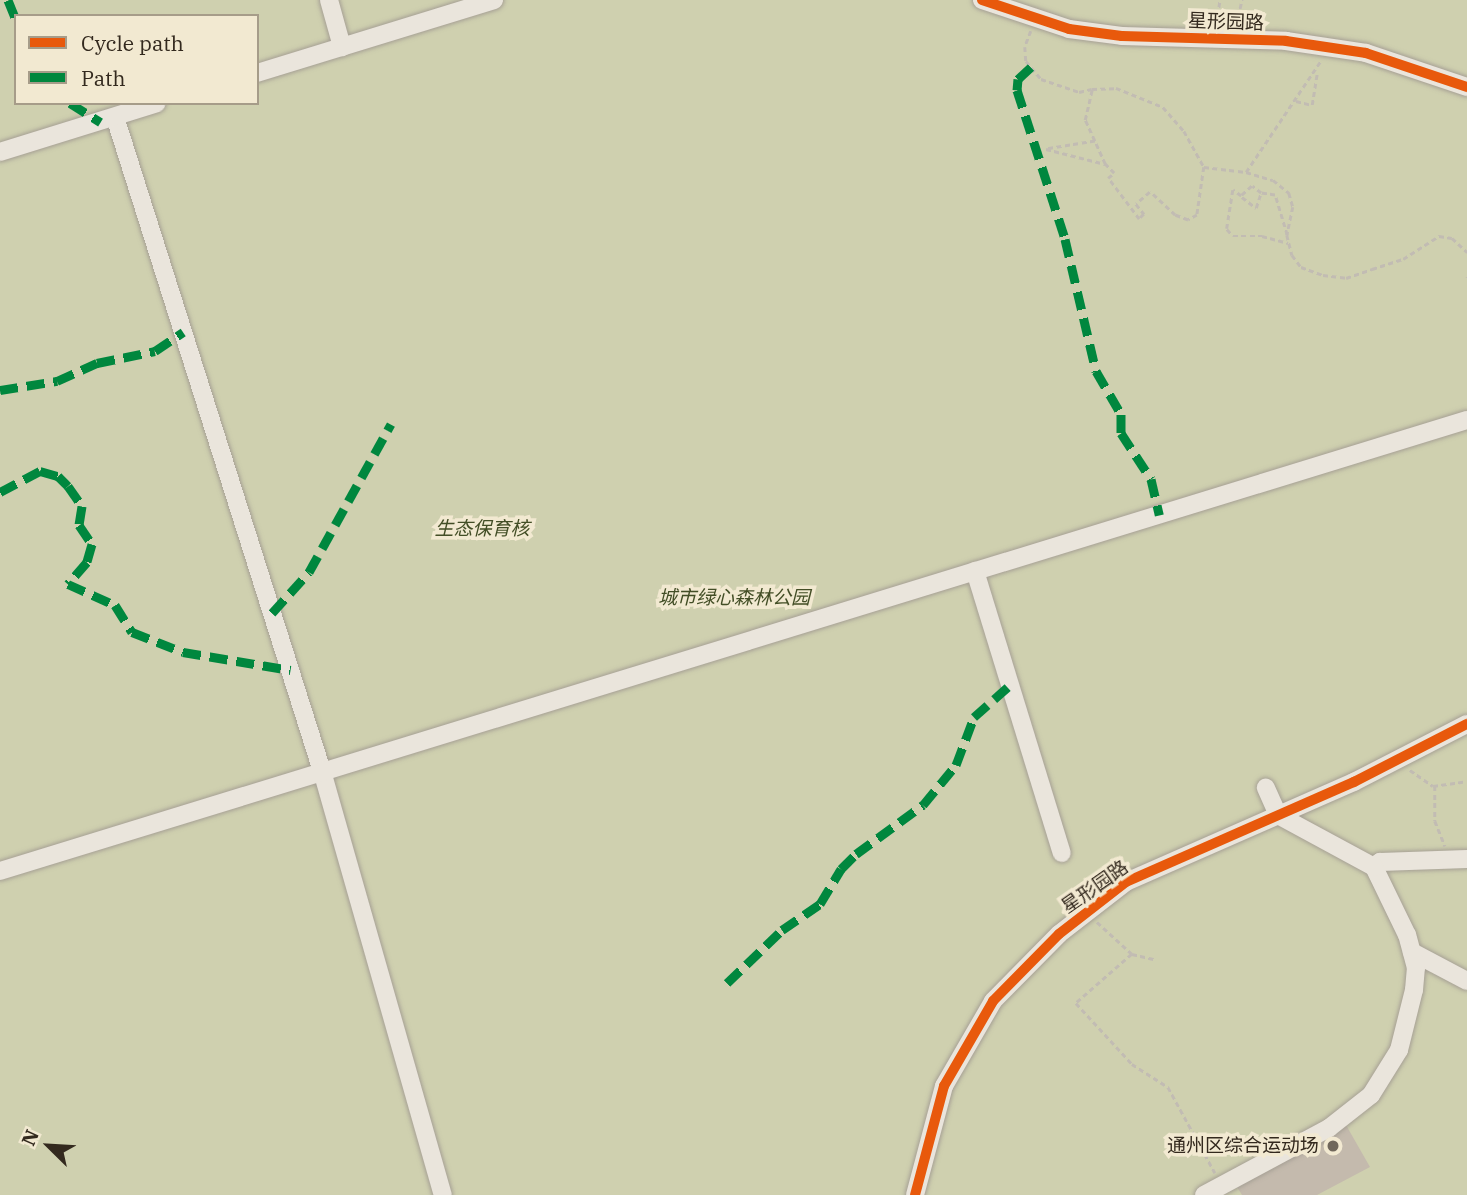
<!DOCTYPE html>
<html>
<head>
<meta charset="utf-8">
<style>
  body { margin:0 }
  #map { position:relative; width:1467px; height:1195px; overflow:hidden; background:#e1dbcc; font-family:"IBM Plex Serif","Noto Sans SC",serif }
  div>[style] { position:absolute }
  .green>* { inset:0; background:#cfd0af }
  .building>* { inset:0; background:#c4baad }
  .path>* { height:2.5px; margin-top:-1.25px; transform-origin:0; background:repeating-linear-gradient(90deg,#c2bcb3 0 5px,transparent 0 8.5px) }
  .roads { filter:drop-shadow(0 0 2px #a6a095) drop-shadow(0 0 2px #a6a095) }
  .minor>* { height:18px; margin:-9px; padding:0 9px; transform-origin:9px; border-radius:9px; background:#eae5dc }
  .quiet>* { height:9px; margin-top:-4.5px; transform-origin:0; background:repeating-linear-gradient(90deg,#00873e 0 18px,transparent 0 27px) }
  .cycleway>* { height:10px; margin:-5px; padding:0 5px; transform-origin:5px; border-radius:5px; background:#e8590c }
  .dots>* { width:19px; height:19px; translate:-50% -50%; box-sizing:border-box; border:4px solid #f2e9d1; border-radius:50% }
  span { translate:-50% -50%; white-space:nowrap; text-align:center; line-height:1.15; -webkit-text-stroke:7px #f2e9d1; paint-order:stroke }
  .street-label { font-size:19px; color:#33291e }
  .park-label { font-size:19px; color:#434e26; font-style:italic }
  .poi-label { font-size:19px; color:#33291e }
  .right { translate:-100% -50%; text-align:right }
  .legend { position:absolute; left:14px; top:14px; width:245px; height:91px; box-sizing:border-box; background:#f2e9d1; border:2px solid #a69c89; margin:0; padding:9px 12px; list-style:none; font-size:21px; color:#33291e }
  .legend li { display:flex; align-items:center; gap:14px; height:35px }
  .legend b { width:35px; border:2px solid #a69c89 }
  .north { position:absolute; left:14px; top:1111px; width:70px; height:70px; -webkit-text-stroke:5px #f2e9d1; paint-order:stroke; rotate:294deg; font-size:19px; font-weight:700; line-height:28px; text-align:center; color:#33291e }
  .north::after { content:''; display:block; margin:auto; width:24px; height:32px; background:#33291e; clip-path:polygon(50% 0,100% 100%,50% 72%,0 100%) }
</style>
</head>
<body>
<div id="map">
  <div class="green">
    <i style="clip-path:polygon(evenodd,0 0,1467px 0,1467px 1195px,0 1195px,0 0,16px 16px,257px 16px,257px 103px,16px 103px,16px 16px)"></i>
  </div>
  <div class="building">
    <i style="clip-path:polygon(1346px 1125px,1370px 1167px,1317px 1195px,1242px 1195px,1237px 1187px)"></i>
  </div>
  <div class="path">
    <i style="left:1216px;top:24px;width:24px;rotate:-81deg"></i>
    <i style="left:1236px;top:25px;width:26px;rotate:-77deg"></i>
    <i style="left:1031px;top:31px;width:17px;rotate:111deg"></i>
    <i style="left:1025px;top:47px;width:14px;rotate:86deg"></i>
    <i style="left:1026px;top:61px;width:23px;rotate:50deg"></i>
    <i style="left:1041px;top:79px;width:40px;rotate:18.9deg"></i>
    <i style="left:1079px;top:92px;width:13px;rotate:-13deg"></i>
    <i style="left:1092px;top:89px;width:24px;rotate:-2deg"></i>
    <i style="left:1116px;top:88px;width:51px;rotate:22deg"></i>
    <i style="left:1163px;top:107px;width:32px;rotate:49deg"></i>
    <i style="left:1184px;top:131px;width:41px;rotate:60.9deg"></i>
    <i style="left:1204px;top:167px;width:49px;rotate:98.3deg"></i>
    <i style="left:1197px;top:215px;width:10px;rotate:151deg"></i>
    <i style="left:1188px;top:220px;width:14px;rotate:-159deg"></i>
    <i style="left:1175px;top:215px;width:34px;rotate:-137deg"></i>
    <i style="left:1150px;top:192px;width:18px;rotate:139deg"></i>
    <i style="left:1136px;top:204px;width:13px;rotate:51deg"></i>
    <i style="left:1144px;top:214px;width:7px;rotate:135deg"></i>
    <i style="left:1139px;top:219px;width:51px;rotate:-127.1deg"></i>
    <i style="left:1108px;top:178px;width:8px;rotate:-40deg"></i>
    <i style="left:1114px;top:173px;width:13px;rotate:-135deg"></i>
    <i style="left:1105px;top:164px;width:48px;rotate:-114.4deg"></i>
    <i style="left:1085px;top:120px;width:32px;rotate:-77deg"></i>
    <i style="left:1296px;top:101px;width:16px;rotate:14deg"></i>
    <i style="left:1312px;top:105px;width:32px;rotate:-81deg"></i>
    <i style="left:1095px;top:141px;width:50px;rotate:170.7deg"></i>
    <i style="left:1046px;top:149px;width:61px;rotate:14.3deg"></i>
    <i style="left:1204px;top:167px;width:42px;rotate:6.8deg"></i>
    <i style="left:1246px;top:172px;width:28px;rotate:17deg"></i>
    <i style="left:1273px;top:180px;width:21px;rotate:39deg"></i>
    <i style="left:1289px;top:193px;width:15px;rotate:74deg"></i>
    <i style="left:1293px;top:207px;width:29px;rotate:102deg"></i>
    <i style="left:1287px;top:235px;width:21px;rotate:76deg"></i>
    <i style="left:1292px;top:255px;width:15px;rotate:53deg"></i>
    <i style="left:1301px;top:267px;width:23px;rotate:20deg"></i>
    <i style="left:1323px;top:275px;width:23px;rotate:7deg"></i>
    <i style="left:1346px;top:278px;width:28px;rotate:-19deg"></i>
    <i style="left:1372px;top:269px;width:33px;rotate:-18deg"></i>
    <i style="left:1403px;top:259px;width:43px;rotate:-32.6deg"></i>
    <i style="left:1439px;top:236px;width:13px;rotate:9deg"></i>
    <i style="left:1452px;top:238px;width:21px;rotate:43deg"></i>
    <i style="left:1246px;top:172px;width:133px;rotate:-56.1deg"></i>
    <i style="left:1242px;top:197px;width:18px;rotate:38deg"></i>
    <i style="left:1256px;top:208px;width:16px;rotate:-72deg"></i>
    <i style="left:1287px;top:235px;width:42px;rotate:-106.7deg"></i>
    <i style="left:1275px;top:195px;width:14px;rotate:-172deg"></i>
    <i style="left:1261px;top:193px;width:11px;rotate:-142deg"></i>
    <i style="left:1252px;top:186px;width:15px;rotate:138deg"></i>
    <i style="left:1241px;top:196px;width:10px;rotate:-143deg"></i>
    <i style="left:1233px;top:190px;width:39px;rotate:99deg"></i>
    <i style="left:1227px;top:229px;width:9px;rotate:49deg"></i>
    <i style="left:1233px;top:236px;width:29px"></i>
    <i style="left:1262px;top:236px;width:27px;rotate:15deg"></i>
    <i style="left:1467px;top:278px;width:1px;rotate:-90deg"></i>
    <i style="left:1410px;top:770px;width:28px;rotate:35deg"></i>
    <i style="left:1433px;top:786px;width:34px;rotate:-8deg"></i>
    <i style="left:1435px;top:786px;width:35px;rotate:90deg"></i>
    <i style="left:1435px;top:821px;width:27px;rotate:68deg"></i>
    <i style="left:1097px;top:922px;width:47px;rotate:42.4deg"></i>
    <i style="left:1132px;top:954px;width:23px;rotate:13deg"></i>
    <i style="left:1132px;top:954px;width:74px;rotate:138.8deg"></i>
    <i style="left:1076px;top:1003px;width:83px;rotate:47.4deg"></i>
    <i style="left:1132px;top:1064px;width:43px;rotate:32.6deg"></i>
    <i style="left:1168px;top:1087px;width:98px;rotate:61.3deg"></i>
  </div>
  <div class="roads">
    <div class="minor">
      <i style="left:329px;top:0;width:49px;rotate:74.5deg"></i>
      <i style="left:982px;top:0;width:92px;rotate:18.4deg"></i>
      <i style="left:1069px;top:29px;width:53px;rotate:7.5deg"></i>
      <i style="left:1122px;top:36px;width:164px;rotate:1.7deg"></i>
      <i style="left:1286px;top:41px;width:81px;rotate:8.5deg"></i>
      <i style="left:1366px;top:53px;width:107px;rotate:18.6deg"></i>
      <i style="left:257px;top:73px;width:248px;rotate:-17.1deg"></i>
      <i style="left:115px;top:117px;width:686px;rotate:72.44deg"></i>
      <i style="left:322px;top:771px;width:441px;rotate:74.1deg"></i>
      <i style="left:0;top:152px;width:164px;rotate:-17.3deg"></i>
      <i style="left:975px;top:571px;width:295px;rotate:72.9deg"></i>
      <i style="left:1374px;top:867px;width:8px;rotate:-40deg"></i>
      <i style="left:1380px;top:862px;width:87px;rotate:-2deg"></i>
      <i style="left:0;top:871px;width:1535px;rotate:-17.09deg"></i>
      <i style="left:1412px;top:952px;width:62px;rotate:27.8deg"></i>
      <i style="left:915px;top:1195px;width:113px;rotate:-75.1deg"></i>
      <i style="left:944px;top:1086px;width:98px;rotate:-60deg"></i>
      <i style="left:993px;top:1001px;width:94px;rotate:-45.4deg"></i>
      <i style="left:1059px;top:934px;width:85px;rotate:-37.8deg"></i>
      <i style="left:1126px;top:882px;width:249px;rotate:-23.7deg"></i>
      <i style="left:1354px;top:782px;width:127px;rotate:-27.2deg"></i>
      <i style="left:1204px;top:1195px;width:142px;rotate:-28.2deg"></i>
      <i style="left:1329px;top:1128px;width:53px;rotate:-38.2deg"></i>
      <i style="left:1371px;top:1095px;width:53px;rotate:-58.1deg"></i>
      <i style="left:1399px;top:1050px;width:62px;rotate:-76deg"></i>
      <i style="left:1414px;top:990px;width:22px;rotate:-85deg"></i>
      <i style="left:1416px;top:968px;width:34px;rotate:-105deg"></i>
      <i style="left:1407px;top:935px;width:76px;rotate:-115.9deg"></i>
      <i style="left:1374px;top:867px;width:109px;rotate:-151.6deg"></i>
      <i style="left:1278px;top:815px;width:30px;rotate:-114deg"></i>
    </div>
  </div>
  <div class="quiet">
    <i style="left:8px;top:0;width:22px;rotate:68deg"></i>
    <i style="left:1031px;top:67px;width:18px;rotate:137deg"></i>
    <i style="left:1018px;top:79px;width:11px;rotate:95deg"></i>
    <i style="left:1017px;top:90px;width:157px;rotate:72.1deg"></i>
    <i style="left:1065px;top:239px;width:136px;rotate:76.8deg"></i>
    <i style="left:1096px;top:371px;width:50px;rotate:59.8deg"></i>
    <i style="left:1121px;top:414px;width:19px;rotate:90deg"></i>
    <i style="left:1121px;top:433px;width:55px;rotate:56.9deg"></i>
    <i style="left:1151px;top:479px;width:37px;rotate:77deg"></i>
    <i style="left:70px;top:103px;width:36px;rotate:32deg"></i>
    <i style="left:0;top:390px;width:58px;rotate:-9deg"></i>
    <i style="left:57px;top:381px;width:44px;rotate:-24.2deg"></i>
    <i style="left:97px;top:363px;width:59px;rotate:-11.7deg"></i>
    <i style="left:155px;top:351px;width:34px;rotate:-34deg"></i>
    <i style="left:0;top:492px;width:45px;rotate:-27.7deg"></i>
    <i style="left:40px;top:471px;width:19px;rotate:16deg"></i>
    <i style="left:58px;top:476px;width:14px;rotate:45deg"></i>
    <i style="left:68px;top:486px;width:24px;rotate:55deg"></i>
    <i style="left:82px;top:506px;width:19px;rotate:99deg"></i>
    <i style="left:79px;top:525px;width:23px;rotate:56deg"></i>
    <i style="left:92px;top:544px;width:19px;rotate:106deg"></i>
    <i style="left:87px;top:562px;width:29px;rotate:131deg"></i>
    <i style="left:68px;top:584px;width:51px;rotate:24.1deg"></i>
    <i style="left:115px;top:605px;width:32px;rotate:58deg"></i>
    <i style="left:132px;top:632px;width:55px;rotate:21.4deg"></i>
    <i style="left:183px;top:652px;width:109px;rotate:9.5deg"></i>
    <i style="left:272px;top:613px;width:55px;rotate:-47.9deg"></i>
    <i style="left:309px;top:572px;width:169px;rotate:-61deg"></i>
    <i style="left:727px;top:983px;width:76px;rotate:-43.9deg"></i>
    <i style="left:782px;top:930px;width:46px;rotate:-34.4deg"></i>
    <i style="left:820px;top:904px;width:41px;rotate:-59deg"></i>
    <i style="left:841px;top:869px;width:21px;rotate:-45deg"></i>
    <i style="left:856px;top:854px;width:83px;rotate:-36.2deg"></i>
    <i style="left:923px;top:805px;width:52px;rotate:-50.5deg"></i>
    <i style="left:956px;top:765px;width:51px;rotate:-69.4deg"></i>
    <i style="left:974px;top:717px;width:48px;rotate:-41.6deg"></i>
  </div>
  <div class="cycleway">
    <i style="left:982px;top:0;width:92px;rotate:18.4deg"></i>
    <i style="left:1069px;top:29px;width:53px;rotate:7.5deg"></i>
    <i style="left:1122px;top:36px;width:164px;rotate:1.7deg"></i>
    <i style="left:1286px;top:41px;width:81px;rotate:8.5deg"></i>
    <i style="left:1366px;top:53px;width:107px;rotate:18.6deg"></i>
    <i style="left:915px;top:1195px;width:113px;rotate:-75.1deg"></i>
    <i style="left:944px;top:1086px;width:98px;rotate:-60deg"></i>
    <i style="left:993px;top:1001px;width:94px;rotate:-45.4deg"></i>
    <i style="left:1059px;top:934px;width:85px;rotate:-37.8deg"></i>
    <i style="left:1126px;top:882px;width:249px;rotate:-23.7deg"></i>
    <i style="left:1354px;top:782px;width:127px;rotate:-27.2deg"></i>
  </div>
  <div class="dots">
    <i style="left:1333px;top:1146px;background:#70675b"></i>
  </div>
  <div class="street-label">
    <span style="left:1226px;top:22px;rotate:2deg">星形园路</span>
    <span style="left:1095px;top:887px;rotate:-35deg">星形园路</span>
  </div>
  <div class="park-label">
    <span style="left:482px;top:529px">生态保育核</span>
    <span style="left:734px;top:598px">城市绿心森林公园</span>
  </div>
  <div class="poi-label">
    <span class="right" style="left:1319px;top:1146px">通州区综合运动场</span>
  </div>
  <ul class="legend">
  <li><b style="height:9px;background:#e8590c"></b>Cycle path</li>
  <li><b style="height:9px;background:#00873e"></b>Path</li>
  </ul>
  <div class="north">N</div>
</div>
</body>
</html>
